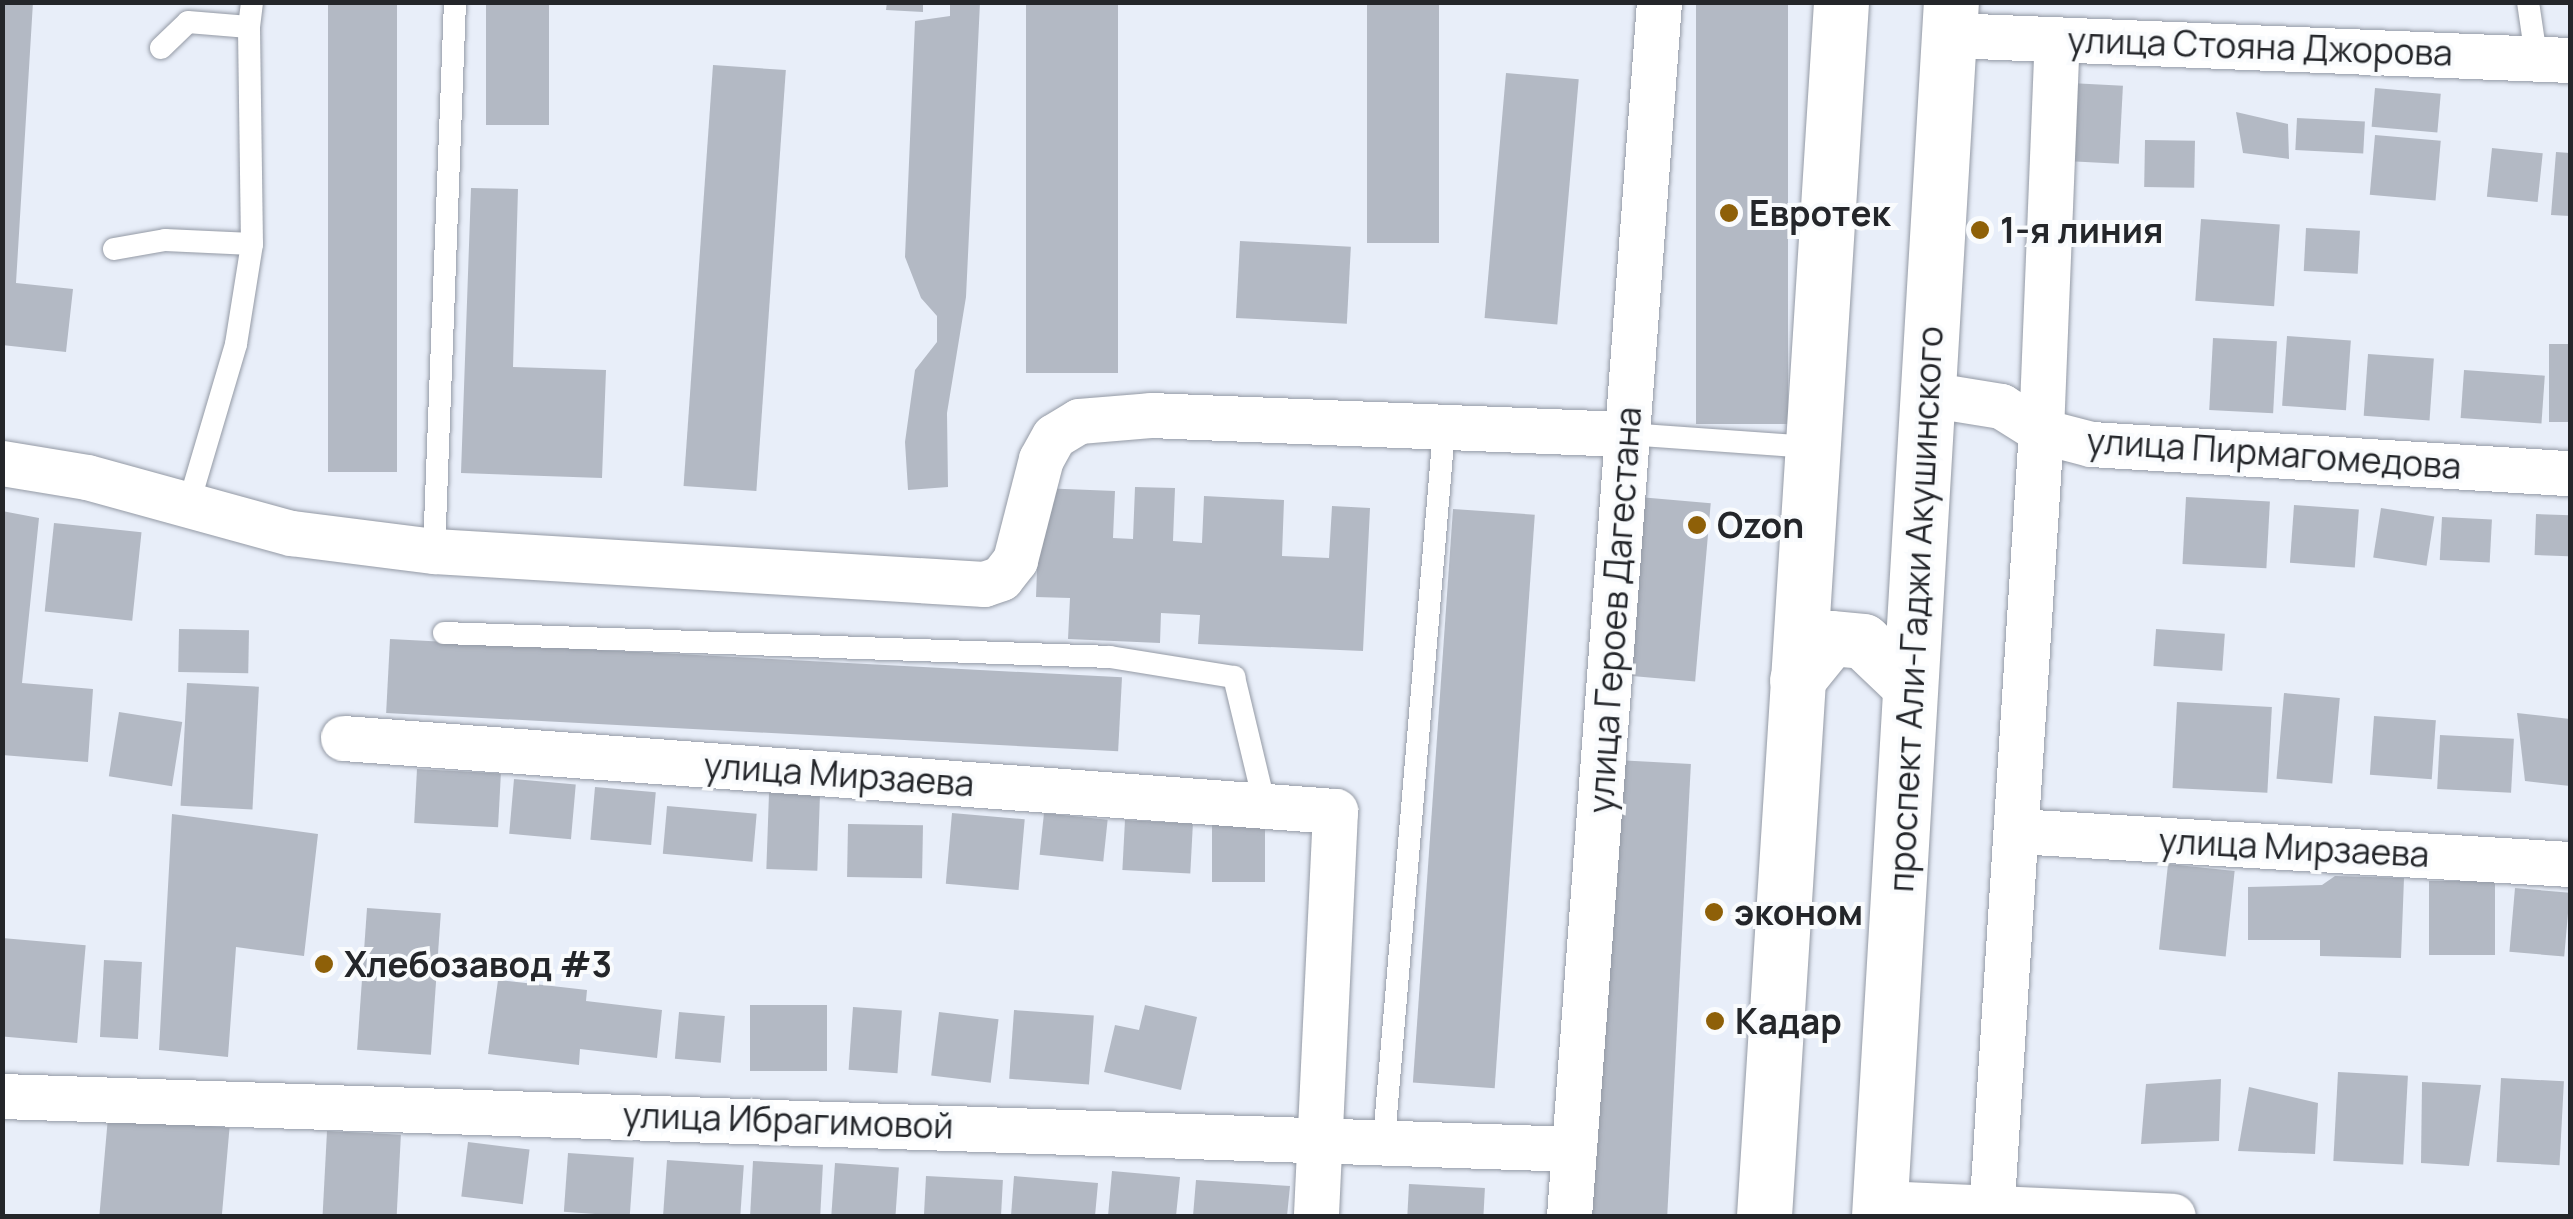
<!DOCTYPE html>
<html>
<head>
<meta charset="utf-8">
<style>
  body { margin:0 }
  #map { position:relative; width:2573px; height:1219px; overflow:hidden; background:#e8eef9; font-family:Manrope,sans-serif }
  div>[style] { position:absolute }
  .building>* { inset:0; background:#b3b9c4; transform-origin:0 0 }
  .roads { filter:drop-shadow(0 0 2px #949aa5) drop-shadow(0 0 2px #949aa5) }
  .lane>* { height:22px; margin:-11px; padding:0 11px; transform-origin:11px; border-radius:11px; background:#fff }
  .street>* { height:45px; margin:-22.5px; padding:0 22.5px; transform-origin:22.5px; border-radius:22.5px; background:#fff }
  .primary>* { height:55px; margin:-27.5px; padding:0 27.5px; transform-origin:27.5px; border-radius:27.5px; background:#fff }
  .dots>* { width:28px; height:28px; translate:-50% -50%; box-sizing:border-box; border:5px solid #f9fbfd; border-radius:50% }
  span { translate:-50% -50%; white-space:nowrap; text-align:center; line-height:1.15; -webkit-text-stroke:8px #f9fbfd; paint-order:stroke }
  .street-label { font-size:35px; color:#24262a }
  .poi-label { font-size:35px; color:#24262a; font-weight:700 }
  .left { translate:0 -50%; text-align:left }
  .frame { position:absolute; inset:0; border:5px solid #24262a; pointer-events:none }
</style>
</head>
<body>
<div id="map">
  <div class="building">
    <i style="clip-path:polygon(2px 2px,33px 2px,16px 283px,73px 289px,66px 352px,2px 345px)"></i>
    <i style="left:328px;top:2px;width:69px;height:470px"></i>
    <i style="left:486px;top:2px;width:63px;height:123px"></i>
    <i style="clip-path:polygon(887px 2px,923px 2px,923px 12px,886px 10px)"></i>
    <i style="clip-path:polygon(950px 2px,980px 2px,966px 297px,947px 413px,948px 487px,908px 490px,905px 442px,915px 370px,937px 342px,937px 316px,921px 298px,905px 257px,915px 21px,950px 16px)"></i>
    <i style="left:1026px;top:2px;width:92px;height:371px"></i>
    <i style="left:1367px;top:2px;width:72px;height:241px"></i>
    <i style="left:1696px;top:2px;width:92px;height:422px"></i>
    <i style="left:713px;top:65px;width:73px;height:422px;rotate:4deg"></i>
    <i style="left:1506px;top:73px;width:73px;height:246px;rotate:5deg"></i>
    <i style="left:2070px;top:83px;width:53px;height:78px;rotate:3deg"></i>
    <i style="left:2375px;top:88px;width:66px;height:39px;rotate:5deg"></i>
    <i style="clip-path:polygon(2236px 112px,2288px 124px,2289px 159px,2243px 153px)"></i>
    <i style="left:2297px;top:118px;width:68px;height:32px;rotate:3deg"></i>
    <i style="left:2375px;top:135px;width:66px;height:60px;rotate:5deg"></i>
    <i style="left:2145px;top:140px;width:50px;height:47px;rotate:1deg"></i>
    <i style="left:2492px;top:148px;width:51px;height:49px;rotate:6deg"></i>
    <i style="clip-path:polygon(2556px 152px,2570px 153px,2570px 216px,2551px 215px)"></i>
    <i style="clip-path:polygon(471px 188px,518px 189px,513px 367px,606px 370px,602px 478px,461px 473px)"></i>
    <i style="left:2201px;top:219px;width:79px;height:82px;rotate:4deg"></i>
    <i style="left:2306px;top:228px;width:54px;height:43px;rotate:3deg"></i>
    <i style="left:1240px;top:241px;width:111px;height:77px;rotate:3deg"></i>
    <i style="left:2287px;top:336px;width:64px;height:70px;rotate:4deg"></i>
    <i style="left:2213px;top:338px;width:64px;height:72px;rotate:3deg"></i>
    <i style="left:2549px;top:344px;width:21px;height:78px"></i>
    <i style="left:2368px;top:354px;width:66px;height:62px;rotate:4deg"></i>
    <i style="left:2464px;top:370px;width:81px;height:48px;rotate:4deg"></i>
    <i style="clip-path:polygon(1135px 487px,1175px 488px,1173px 541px,1202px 543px,1204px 496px,1284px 500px,1282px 556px,1329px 558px,1332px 506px,1370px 508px,1363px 651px,1198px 644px,1200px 615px,1161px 613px,1160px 643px,1068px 639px,1070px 598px,1036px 597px,1040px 488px,1115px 491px,1113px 538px,1133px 539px)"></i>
    <i style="left:1639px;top:497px;width:72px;height:179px;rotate:5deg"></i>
    <i style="left:2186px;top:497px;width:84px;height:67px;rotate:3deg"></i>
    <i style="left:2294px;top:505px;width:65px;height:58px;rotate:4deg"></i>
    <i style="left:2381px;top:508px;width:54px;height:50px;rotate:9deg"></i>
    <i style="left:1453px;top:509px;width:82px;height:575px;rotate:4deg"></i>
    <i style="clip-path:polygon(2px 511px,39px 518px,22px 683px,93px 689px,88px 762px,2px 755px)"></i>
    <i style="left:2536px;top:514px;width:34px;height:41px;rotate:2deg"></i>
    <i style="left:2442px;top:517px;width:50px;height:43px;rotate:3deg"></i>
    <i style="left:54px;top:523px;width:88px;height:89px;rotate:6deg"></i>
    <i style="left:179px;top:629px;width:70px;height:43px;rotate:1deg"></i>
    <i style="left:2156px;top:629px;width:69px;height:37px;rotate:4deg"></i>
    <i style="left:390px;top:639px;width:733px;height:74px;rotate:3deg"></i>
    <i style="left:187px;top:683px;width:72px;height:123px;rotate:3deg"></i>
    <i style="left:2284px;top:693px;width:56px;height:86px;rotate:5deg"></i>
    <i style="left:2177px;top:702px;width:95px;height:86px;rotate:3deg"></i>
    <i style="left:119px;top:712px;width:64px;height:65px;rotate:9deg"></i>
    <i style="clip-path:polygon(2517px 713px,2570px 719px,2570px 786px,2525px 781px)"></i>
    <i style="left:2374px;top:716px;width:62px;height:59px;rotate:4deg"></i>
    <i style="left:2440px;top:735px;width:74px;height:54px;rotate:3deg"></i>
    <i style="left:1616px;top:760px;width:75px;height:457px;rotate:3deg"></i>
    <i style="left:417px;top:769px;width:84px;height:54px;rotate:3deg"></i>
    <i style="left:514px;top:779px;width:62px;height:55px;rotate:5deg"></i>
    <i style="left:595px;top:787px;width:61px;height:53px;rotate:5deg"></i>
    <i style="left:769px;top:793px;width:51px;height:76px;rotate:2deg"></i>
    <i style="left:667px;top:806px;width:90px;height:48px;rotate:5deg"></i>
    <i style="left:952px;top:813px;width:73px;height:71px;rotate:5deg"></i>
    <i style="left:1044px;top:813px;width:64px;height:42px;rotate:6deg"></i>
    <i style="clip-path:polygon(172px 814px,318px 834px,304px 956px,236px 947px,228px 1057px,159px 1050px)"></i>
    <i style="left:1125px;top:820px;width:68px;height:50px;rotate:3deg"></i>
    <i style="left:848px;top:824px;width:75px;height:53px;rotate:1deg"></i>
    <i style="left:1212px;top:824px;width:53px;height:58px"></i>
    <i style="left:2168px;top:864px;width:67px;height:86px;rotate:6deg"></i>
    <i style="clip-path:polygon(2335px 876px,2404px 878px,2401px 958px,2320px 956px,2320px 940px,2248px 940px,2248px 887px,2322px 885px)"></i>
    <i style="left:2429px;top:881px;width:66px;height:74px"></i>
    <i style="left:2515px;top:888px;width:55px;height:64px;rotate:5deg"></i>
    <i style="left:367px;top:908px;width:74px;height:142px;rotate:4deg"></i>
    <i style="left:2px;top:938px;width:84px;height:98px;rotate:5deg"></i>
    <i style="left:104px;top:960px;width:38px;height:77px;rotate:3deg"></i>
    <i style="clip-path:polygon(498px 980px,587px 990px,586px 1001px,662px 1010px,657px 1058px,580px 1049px,579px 1065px,488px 1054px)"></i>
    <i style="left:750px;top:1005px;width:77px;height:66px"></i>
    <i style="clip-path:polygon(1145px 1005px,1197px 1017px,1181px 1090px,1104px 1072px,1115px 1025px,1139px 1030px)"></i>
    <i style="left:853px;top:1007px;width:49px;height:63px;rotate:4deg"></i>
    <i style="left:1014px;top:1010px;width:80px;height:69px;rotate:4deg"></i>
    <i style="left:679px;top:1012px;width:46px;height:47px;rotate:5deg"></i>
    <i style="left:939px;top:1012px;width:60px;height:64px;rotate:7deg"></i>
    <i style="left:2338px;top:1072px;width:70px;height:89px;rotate:3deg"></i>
    <i style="left:2501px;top:1078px;width:63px;height:84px;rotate:3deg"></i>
    <i style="clip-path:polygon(2221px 1079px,2219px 1141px,2141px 1144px,2146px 1084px)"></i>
    <i style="clip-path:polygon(2422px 1082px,2481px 1085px,2469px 1166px,2421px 1163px)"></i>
    <i style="clip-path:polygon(2249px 1087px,2318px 1103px,2315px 1154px,2238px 1151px)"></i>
    <i style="left:108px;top:1117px;width:122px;height:99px;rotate:5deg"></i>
    <i style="left:327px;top:1131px;width:74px;height:85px;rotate:3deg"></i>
    <i style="left:468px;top:1142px;width:62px;height:55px;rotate:7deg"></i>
    <i style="left:568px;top:1153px;width:66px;height:59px;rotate:4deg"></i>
    <i style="left:667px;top:1160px;width:77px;height:56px;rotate:4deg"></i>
    <i style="left:753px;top:1161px;width:70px;height:55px;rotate:3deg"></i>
    <i style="left:835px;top:1163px;width:64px;height:53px;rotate:4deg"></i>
    <i style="clip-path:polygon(1112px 1171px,1180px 1177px,1176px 1216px,1108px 1216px)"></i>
    <i style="left:926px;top:1176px;width:77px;height:40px;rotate:3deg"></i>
    <i style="clip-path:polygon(1014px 1176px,1098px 1183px,1095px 1216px,1011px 1216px)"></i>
    <i style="clip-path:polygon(1196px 1180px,1290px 1186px,1287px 1216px,1193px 1216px)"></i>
    <i style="left:1409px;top:1184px;width:76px;height:32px;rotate:3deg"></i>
  </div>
  <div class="roads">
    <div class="lane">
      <i style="left:2528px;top:2px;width:55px;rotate:81.6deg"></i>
      <i style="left:161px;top:48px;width:37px;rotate:-44deg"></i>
      <i style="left:188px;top:22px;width:61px;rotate:4.7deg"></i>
      <i style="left:249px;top:27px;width:25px;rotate:-83deg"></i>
      <i style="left:114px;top:249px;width:52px;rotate:-10deg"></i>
      <i style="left:165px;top:240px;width:87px;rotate:2.6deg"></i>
      <i style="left:1628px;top:434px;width:182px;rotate:4.1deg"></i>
      <i style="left:189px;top:503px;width:166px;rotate:-73.5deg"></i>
      <i style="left:236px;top:344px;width:101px;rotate:-80.9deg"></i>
      <i style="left:252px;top:244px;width:217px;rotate:-90.8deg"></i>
      <i style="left:434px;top:551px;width:549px;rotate:-87.81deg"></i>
      <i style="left:444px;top:633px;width:666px;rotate:2.06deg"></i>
      <i style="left:1110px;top:657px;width:126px;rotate:9.2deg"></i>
      <i style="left:1234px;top:677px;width:133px;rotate:76.5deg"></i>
      <i style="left:1384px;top:1139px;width:712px;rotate:-85.16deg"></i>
    </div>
    <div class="street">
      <i style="left:1950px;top:35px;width:621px;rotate:2.31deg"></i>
      <i style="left:1927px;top:394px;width:75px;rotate:9.2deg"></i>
      <i style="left:2001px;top:406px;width:47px;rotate:32deg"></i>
      <i style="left:2041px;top:431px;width:52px;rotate:14.6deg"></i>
      <i style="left:2091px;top:444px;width:480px;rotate:3.5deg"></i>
      <i style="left:2px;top:463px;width:86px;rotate:9.4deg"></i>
      <i style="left:87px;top:477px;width:212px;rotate:15.4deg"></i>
      <i style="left:291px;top:533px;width:144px;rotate:7.2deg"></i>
      <i style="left:434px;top:551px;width:551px;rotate:3.43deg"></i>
      <i style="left:984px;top:584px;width:18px;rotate:-19deg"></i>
      <i style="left:1001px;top:578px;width:23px;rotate:-52deg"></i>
      <i style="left:1015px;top:560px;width:104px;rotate:-75.6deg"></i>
      <i style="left:1041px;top:459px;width:26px;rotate:-61deg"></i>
      <i style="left:1054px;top:436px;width:29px;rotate:-31deg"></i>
      <i style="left:1079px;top:421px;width:71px;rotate:-4.8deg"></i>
      <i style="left:1150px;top:415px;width:478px;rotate:2.3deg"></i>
      <i style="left:343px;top:738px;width:995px;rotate:4.21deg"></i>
      <i style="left:1335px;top:811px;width:405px;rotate:92.7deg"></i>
      <i style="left:2017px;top:831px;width:554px;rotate:3.42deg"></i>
      <i style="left:2px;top:1096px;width:1573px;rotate:1.93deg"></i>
      <i style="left:1880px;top:1203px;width:293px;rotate:2.5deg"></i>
      <i style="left:1569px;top:1216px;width:1217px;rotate:-85.76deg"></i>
      <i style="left:1991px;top:1216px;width:787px;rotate:-86.36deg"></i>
      <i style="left:2041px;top:431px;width:392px;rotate:-87.7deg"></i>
    </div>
    <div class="primary">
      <i style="left:1797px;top:680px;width:54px;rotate:-51deg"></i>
      <i style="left:1831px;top:638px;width:32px;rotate:5deg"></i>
      <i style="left:1863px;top:641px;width:61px;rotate:43.7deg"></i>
      <i style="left:1764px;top:1216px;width:1216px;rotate:-86.37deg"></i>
      <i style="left:1879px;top:1216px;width:1216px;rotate:-86.61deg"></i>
    </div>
  </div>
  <div class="dots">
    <i style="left:1729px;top:213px;background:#8e6008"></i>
    <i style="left:1980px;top:230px;background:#8e6008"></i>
    <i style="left:1697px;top:525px;background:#8e6008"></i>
    <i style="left:1714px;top:912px;background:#8e6008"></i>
    <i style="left:324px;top:964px;background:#8e6008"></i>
    <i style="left:1715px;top:1021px;background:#8e6008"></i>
  </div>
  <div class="street-label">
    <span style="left:2260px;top:46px;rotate:2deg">улица Стояна Джорова</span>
    <span style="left:2274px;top:453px;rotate:4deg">улица Пирмагомедова</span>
    <span style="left:1915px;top:609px;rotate:-87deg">проспект Али-Гаджи Акушинского</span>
    <span style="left:1614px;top:610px;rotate:-86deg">улица Героев Дагестана</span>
    <span style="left:839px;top:774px;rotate:4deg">улица Мирзаева</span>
    <span style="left:2294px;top:847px;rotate:3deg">улица Мирзаева</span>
    <span style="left:788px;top:1120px;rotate:2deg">улица Ибрагимовой</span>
  </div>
  <div class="poi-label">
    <span class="left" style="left:1749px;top:213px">Евротек</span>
    <span class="left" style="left:2000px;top:230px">1-я линия</span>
    <span class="left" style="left:1717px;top:525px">Ozon</span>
    <span class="left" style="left:1734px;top:912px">эконом</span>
    <span class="left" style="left:344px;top:964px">Хлебозавод #3</span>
    <span class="left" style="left:1735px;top:1021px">Кадар</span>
  </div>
  <div class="frame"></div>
</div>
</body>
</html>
